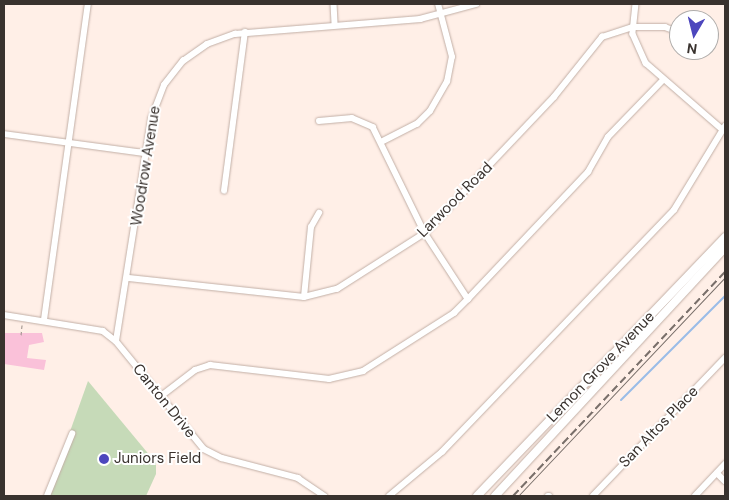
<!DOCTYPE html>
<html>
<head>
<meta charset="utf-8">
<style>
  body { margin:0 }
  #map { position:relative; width:729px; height:500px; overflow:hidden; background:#ffefe7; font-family:"DM Sans",sans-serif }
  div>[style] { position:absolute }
  .green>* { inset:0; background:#c6dab8 }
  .stream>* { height:2px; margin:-1px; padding:0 1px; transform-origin:1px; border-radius:1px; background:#9abce7 }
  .building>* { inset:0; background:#fac1d9 }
  .path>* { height:1px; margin-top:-0.5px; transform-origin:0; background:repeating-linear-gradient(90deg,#948983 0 4px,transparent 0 6.5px) }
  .roads { filter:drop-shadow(0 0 1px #c2afa6) drop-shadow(0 0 1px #c2afa6) }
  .minor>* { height:5.5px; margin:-2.75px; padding:0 2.75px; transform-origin:2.75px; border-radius:2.75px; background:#fff }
  .major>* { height:8px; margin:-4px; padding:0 4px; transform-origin:4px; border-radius:4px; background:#fff }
  .tram>* { height:1px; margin:-0.5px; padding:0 0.5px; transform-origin:0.5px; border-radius:0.5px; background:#796f6a }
  .rail>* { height:2px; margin-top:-1px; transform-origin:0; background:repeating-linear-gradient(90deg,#796f6a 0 8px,transparent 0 12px) }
  .dots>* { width:14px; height:14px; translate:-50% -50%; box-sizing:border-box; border:2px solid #fff; border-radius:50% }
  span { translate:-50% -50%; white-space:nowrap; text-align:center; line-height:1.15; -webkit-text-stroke:4px #fff; paint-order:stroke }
  .street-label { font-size:15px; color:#39322e }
  .poi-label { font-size:15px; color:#39322e }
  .left { translate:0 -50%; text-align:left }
  .frame { position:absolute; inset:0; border:5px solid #39322e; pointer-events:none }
  .north { position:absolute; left:669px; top:10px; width:50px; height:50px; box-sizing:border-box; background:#fff; border:1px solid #b0adab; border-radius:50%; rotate:188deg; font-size:14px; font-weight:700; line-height:20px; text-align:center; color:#39322e }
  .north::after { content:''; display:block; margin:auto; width:18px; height:22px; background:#4d47bd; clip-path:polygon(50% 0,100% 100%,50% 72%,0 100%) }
</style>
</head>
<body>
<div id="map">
  <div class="green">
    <i style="clip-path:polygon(88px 381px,156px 463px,156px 474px,146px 496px,47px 496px)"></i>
  </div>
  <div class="stream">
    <i style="left:621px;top:400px;width:147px;rotate:-45deg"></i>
  </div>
  <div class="building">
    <i style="clip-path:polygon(4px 333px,42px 333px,44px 342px,29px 345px,27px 358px,46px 360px,44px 370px,4px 364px)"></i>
  </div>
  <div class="path">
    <i style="left:21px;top:335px;width:10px;rotate:-84deg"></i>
  </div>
  <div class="roads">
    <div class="minor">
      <i style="left:334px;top:4px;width:21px;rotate:87deg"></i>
      <i style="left:636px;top:4px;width:30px;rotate:96deg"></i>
      <i style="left:633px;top:34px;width:32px;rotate:66deg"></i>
      <i style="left:646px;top:63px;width:101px;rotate:41deg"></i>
      <i style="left:319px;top:121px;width:33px;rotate:-5deg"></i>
      <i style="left:352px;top:118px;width:23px;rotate:23deg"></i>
      <i style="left:373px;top:127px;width:118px;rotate:63.9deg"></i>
      <i style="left:425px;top:233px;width:79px;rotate:56.9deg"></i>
      <i style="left:4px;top:134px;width:142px;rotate:7.7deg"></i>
      <i style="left:383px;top:141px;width:38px;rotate:-27deg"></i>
      <i style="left:417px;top:124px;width:18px;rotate:-45deg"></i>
      <i style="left:430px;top:111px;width:34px;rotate:-60deg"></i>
      <i style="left:447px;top:82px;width:25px;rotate:-79deg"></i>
      <i style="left:452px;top:57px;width:55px;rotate:-104.8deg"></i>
      <i style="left:224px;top:191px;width:160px;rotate:-82.5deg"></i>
      <i style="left:129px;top:278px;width:176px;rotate:6.2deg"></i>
      <i style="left:304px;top:297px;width:34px;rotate:-14deg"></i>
      <i style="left:337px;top:289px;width:104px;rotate:-32.5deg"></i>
      <i style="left:425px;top:233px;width:187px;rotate:-46.5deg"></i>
      <i style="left:554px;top:97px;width:77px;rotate:-51.3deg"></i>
      <i style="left:602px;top:37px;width:33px;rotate:-18deg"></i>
      <i style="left:633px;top:27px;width:32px"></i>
      <i style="left:665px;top:27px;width:15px;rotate:20deg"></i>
      <i style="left:304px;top:297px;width:70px;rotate:-84.3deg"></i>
      <i style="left:311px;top:227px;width:16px;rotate:-60deg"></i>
      <i style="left:4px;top:315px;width:100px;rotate:9.2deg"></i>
      <i style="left:103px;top:331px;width:16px;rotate:38deg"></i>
      <i style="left:116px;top:341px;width:139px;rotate:50.8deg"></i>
      <i style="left:204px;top:449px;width:20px;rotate:27deg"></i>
      <i style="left:222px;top:458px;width:79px;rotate:14.7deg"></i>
      <i style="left:298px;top:478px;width:32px;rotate:34deg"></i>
      <i style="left:44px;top:320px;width:319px;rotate:-82.1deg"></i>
      <i style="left:116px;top:341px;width:225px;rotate:-81deg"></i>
      <i style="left:151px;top:119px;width:36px;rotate:-69deg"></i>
      <i style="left:164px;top:85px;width:31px;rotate:-52deg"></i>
      <i style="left:183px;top:61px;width:29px;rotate:-35deg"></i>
      <i style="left:207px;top:44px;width:30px;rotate:-20deg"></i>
      <i style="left:235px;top:34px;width:186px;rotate:-4.6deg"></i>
      <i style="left:420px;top:19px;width:58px;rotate:-15deg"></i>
      <i style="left:160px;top:397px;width:44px;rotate:-37.6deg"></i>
      <i style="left:195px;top:370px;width:16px;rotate:-18deg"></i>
      <i style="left:210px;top:365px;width:120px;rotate:6.7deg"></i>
      <i style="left:329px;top:379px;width:35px;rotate:-13deg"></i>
      <i style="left:363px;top:371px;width:108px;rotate:-32.5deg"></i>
      <i style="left:454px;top:313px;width:20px;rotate:-45deg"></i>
      <i style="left:468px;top:299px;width:175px;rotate:-46.6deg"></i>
      <i style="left:588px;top:172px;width:40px;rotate:-60.3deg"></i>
      <i style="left:608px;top:137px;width:79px;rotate:-46deg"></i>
      <i style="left:717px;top:473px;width:11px;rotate:45deg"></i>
      <i style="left:47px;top:496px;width:67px;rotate:-68deg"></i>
      <i style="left:389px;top:496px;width:69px;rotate:-39.7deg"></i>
      <i style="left:442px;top:452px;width:335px;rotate:-46.2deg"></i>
      <i style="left:674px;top:210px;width:98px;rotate:-58.7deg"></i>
      <i style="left:548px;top:496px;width:1px"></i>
      <i style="left:593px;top:496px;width:191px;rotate:-46.3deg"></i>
      <i style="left:695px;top:496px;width:44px;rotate:-46.8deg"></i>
    </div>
    <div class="major">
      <i style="left:477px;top:496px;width:359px;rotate:-46.2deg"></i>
      <i style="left:495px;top:496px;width:338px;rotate:-47.2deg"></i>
    </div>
  </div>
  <div class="tram">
    <i style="left:518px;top:496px;width:301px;rotate:-46.6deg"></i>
  </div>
  <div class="rail">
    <i style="left:513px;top:496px;width:308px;rotate:-46.6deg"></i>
  </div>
  <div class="dots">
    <i style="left:104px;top:459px;background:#4d47bd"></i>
  </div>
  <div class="street-label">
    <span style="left:146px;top:166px;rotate:-81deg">Woodrow Avenue</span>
    <span style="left:455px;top:200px;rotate:-45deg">Larwood Road</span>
    <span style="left:601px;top:367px;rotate:-46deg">Lemon Grove Avenue</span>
    <span style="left:164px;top:401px;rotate:51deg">Canton Drive</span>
    <span style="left:659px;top:427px;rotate:-46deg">San Altos Place</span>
  </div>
  <div class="poi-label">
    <span class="left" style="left:114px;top:459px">Juniors Field</span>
  </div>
  <div class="frame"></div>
  <div class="north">N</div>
</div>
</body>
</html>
